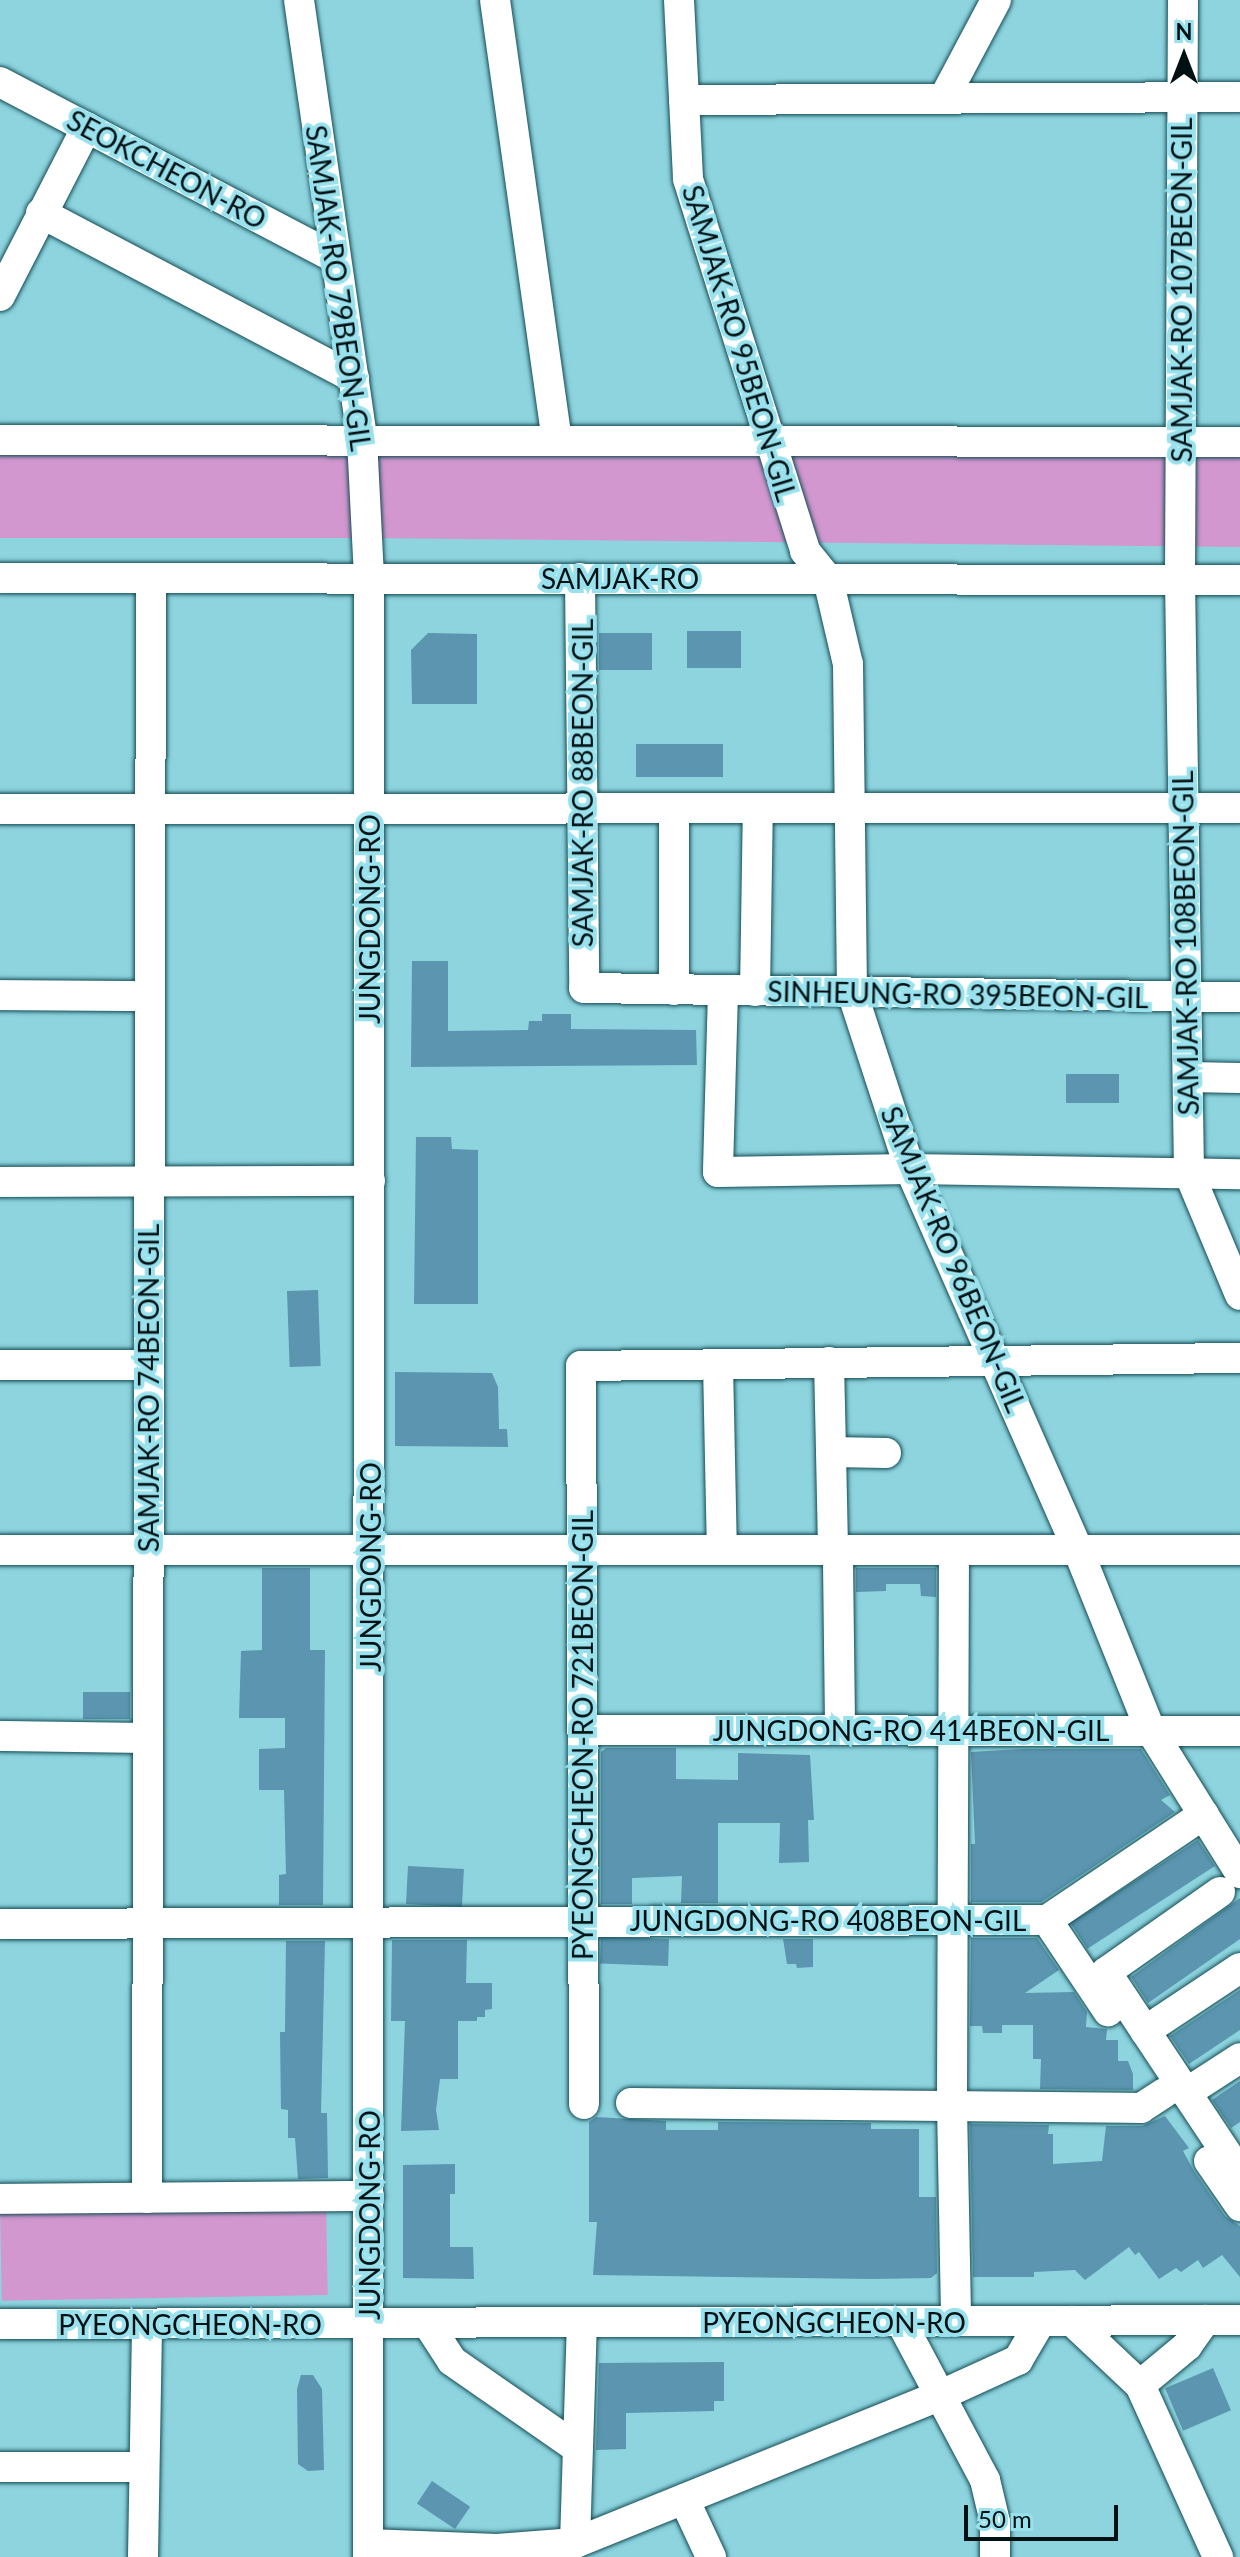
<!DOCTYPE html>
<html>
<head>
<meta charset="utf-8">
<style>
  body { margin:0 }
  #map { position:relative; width:1240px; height:2557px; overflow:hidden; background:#8dd4df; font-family:Lato,sans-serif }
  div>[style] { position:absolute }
  .green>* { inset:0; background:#d297cf; transform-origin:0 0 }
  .building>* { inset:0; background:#5b95af; transform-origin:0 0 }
  .roads { filter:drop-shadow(0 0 2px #154d55) drop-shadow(0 0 2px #154d55) }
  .minor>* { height:30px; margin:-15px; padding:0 15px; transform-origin:15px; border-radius:15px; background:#fff }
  span { translate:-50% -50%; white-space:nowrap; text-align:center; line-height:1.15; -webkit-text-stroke:8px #99e1ec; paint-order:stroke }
  .street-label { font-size:28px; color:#001114 }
  .north { position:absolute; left:1144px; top:16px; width:80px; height:80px; -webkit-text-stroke:6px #99e1ec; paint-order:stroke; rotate:0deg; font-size:22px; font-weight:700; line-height:32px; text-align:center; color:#001114 }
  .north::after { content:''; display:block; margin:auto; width:28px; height:36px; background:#001114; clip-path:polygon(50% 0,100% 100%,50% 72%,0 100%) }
  .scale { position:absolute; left:964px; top:2505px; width:154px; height:36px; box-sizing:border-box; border:4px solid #001114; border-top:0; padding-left:10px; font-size:24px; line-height:28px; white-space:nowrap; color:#001114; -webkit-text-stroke:6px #99e1ec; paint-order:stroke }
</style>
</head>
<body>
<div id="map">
  <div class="green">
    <i style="clip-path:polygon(0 439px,1240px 442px,1240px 547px,367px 538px,0 538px)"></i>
    <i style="left:326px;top:2197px;width:98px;height:326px;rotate:89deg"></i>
  </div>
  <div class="building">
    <i style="left:741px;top:631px;width:37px;height:54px;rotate:90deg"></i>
    <i style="clip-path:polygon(428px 633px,477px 634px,477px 704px,412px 704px,411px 650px)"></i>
    <i style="left:652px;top:633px;width:37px;height:53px;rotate:90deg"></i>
    <i style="left:723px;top:744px;width:33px;height:87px;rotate:90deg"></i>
    <i style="clip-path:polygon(412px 961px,448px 961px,448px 1031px,528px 1030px,529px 1021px,542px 1021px,542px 1014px,571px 1014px,571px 1029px,696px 1030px,697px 1065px,411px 1067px)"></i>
    <i style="left:1119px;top:1074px;width:29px;height:53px;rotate:90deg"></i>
    <i style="clip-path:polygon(416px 1137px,451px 1137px,452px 1149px,478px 1150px,478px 1304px,414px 1304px)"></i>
    <i style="left:318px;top:1290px;width:76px;height:31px;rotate:88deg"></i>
    <i style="clip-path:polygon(395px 1372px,492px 1373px,498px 1387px,499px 1429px,507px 1429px,508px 1447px,395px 1446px)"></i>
    <i style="clip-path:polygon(262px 1568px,310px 1568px,310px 1650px,325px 1650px,323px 1905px,279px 1905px,279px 1875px,286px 1874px,284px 1790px,259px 1790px,259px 1749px,285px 1748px,285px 1718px,239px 1718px,241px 1651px,262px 1650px)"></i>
    <i style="clip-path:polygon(856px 1568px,936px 1568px,936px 1597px,921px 1596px,920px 1584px,886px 1584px,886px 1591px,856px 1592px)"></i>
    <i style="left:83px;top:1692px;width:47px;height:27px"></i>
    <i style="clip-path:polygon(606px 1748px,676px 1748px,676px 1779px,738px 1780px,738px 1753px,810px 1755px,814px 1820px,808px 1820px,809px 1862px,779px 1863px,780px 1823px,718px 1823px,718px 1903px,681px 1903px,682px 1876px,632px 1878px,632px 1904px,601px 1904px,601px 1752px)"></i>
    <i style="clip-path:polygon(1024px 1749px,1141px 1749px,1170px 1795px,1161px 1800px,1175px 1812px,1041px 1902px,971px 1902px,971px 1844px,975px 1844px,971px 1752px)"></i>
    <i style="left:1198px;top:1840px;width:31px;height:152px;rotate:57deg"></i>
    <i style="left:408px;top:1866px;width:56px;height:38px;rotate:3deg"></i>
    <i style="clip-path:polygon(1240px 1898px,1240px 1939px,1148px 2003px,1131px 1977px)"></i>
    <i style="clip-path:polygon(971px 1938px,1037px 1938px,1059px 1970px,1025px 1993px,1074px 1992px,1087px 2012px,1086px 2027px,1107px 2029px,1106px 2040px,1118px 2040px,1118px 2061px,1128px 2061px,1133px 2074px,1133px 2090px,1040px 2089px,1041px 2059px,1033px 2059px,1033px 2025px,1002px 2025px,1002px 2033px,983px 2033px,982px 2026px,970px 2026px)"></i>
    <i style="left:669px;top:1939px;width:27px;height:68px;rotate:92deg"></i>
    <i style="clip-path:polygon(783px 1939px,813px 1939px,813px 1967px,797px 1968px,796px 1964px,787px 1964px)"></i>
    <i style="clip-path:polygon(392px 1940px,467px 1940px,466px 1983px,492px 1983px,492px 2009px,485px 2010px,485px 2017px,477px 2017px,477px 2021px,458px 2021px,458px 2079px,440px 2079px,436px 2110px,439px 2130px,401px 2131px,405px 2021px,391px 2021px)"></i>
    <i style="clip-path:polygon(286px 1941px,325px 1941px,321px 2113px,327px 2113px,328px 2178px,298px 2179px,295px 2138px,288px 2138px,288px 2110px,281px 2109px,280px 2032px,285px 2032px)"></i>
    <i style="clip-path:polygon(1240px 1990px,1240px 2030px,1189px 2064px,1170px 2036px)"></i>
    <i style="clip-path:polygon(1240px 2081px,1240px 2122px,1231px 2128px,1212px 2100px)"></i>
    <i style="clip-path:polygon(1165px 2116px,1189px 2148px,1183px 2151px,1194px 2171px,1225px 2216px,1240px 2226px,1240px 2277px,1222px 2255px,1203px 2268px,1198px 2260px,1181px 2272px,1176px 2268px,1159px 2279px,1139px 2252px,1135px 2255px,1129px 2247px,1085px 2280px,1075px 2270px,1034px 2272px,1034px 2277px,973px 2277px,970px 2124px,1049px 2125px,1048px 2134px,1053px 2134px,1053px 2164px,1102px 2161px,1106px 2126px,1142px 2126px)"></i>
    <i style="clip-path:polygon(596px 2117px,666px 2121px,666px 2130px,718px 2130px,718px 2122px,871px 2123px,871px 2129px,919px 2129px,919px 2197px,936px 2197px,937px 2273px,931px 2278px,872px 2279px,593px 2275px,597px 2222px,589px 2222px,589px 2122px)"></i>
    <i style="clip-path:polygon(455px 2164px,455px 2194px,450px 2194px,450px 2247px,473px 2247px,474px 2279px,403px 2278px,403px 2165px)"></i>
    <i style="clip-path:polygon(724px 2362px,724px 2401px,714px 2401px,714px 2411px,626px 2413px,626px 2449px,596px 2450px,599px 2363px)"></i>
    <i style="left:1213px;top:2368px;width:46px;height:52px;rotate:67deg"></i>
    <i style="clip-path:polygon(301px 2375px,313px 2375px,322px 2389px,324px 2470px,308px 2471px,298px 2464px,297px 2389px)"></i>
    <i style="left:432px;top:2481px;width:46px;height:27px;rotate:34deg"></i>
  </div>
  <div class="roads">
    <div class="minor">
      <i style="left:299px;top:0;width:443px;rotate:81.8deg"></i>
      <i style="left:362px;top:439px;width:139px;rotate:87.1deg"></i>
      <i style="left:369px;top:578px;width:1979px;rotate:90.03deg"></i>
      <i style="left:495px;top:0;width:443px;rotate:82deg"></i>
      <i style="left:679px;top:0;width:179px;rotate:87.1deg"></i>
      <i style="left:688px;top:179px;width:390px;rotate:72.5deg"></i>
      <i style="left:805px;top:551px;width:36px;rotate:51deg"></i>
      <i style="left:828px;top:579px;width:87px;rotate:76.8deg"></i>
      <i style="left:848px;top:664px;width:328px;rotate:89.3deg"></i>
      <i style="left:852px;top:992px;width:186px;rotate:71.9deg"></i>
      <i style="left:910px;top:1169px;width:416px;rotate:66.2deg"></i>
      <i style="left:1078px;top:1550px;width:193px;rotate:68.1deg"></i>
      <i style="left:1150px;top:1729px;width:170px;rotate:58deg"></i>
      <i style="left:1183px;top:0;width:580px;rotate:90.3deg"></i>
      <i style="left:1180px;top:580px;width:593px;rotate:89.13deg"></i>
      <i style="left:1189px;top:1173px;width:132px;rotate:67.3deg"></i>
      <i style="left:0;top:82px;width:377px;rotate:27.7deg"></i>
      <i style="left:944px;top:98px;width:111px;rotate:-62deg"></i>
      <i style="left:684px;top:100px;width:556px;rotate:-0.31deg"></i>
      <i style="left:41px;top:213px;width:354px;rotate:27.8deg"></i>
      <i style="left:0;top:296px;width:190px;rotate:-62.8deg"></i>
      <i style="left:0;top:440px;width:1240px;rotate:0.09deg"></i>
      <i style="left:0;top:578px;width:1240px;rotate:0.09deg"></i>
      <i style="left:580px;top:578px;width:410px;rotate:89.4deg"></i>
      <i style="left:584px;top:988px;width:656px;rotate:0.79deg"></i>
      <i style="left:0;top:809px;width:1240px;rotate:-0.05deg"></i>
      <i style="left:674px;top:810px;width:180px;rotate:90deg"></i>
      <i style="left:723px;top:991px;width:181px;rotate:91.6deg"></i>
      <i style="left:718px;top:1172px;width:192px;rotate:-0.9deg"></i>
      <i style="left:910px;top:1169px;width:330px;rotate:0.9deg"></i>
      <i style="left:755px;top:991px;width:181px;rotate:-89.1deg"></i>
      <i style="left:0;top:995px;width:148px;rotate:0.4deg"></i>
      <i style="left:1188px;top:1077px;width:52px;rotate:1.1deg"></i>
      <i style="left:0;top:1182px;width:370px;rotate:-0.2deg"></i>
      <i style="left:829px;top:1362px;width:90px;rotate:88.7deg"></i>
      <i style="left:831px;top:1452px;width:55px;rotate:1deg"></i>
      <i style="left:718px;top:1364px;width:186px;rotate:88.8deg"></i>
      <i style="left:0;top:1365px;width:148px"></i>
      <i style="left:831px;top:1452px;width:98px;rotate:88.8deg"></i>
      <i style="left:833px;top:1550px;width:12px;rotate:66deg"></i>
      <i style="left:838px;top:1561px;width:169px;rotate:89.3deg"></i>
      <i style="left:0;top:1550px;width:1240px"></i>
      <i style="left:954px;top:1550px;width:556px;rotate:90.21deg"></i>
      <i style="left:952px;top:2106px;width:215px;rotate:88.9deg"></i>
      <i style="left:582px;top:1730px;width:658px;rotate:0.09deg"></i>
      <i style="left:0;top:1736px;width:148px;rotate:0.8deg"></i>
      <i style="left:1220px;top:1892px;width:139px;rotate:144.9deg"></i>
      <i style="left:1106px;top:1972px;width:242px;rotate:56.4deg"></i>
      <i style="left:1047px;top:1920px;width:110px;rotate:56.2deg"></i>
      <i style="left:1047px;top:1920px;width:189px;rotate:-34deg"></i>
      <i style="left:0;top:1924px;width:1047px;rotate:-0.22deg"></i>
      <i style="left:1145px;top:2031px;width:114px;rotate:-33.6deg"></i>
      <i style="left:1186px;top:2093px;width:64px;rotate:-32.9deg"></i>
      <i style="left:631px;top:2103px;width:510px;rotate:0.56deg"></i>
      <i style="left:1141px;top:2108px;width:27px;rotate:-33deg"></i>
      <i style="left:584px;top:2104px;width:738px;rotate:-90.23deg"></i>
      <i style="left:581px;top:1366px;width:659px;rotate:-0.7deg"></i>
      <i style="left:1209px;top:2161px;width:55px;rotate:55.4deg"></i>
      <i style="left:147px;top:2198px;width:1620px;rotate:-89.86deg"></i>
      <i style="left:0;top:2199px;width:369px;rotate:-0.5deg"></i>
      <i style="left:1072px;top:2321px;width:93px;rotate:43.3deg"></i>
      <i style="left:1140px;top:2385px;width:189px;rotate:65.6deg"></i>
      <i style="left:901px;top:2322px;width:179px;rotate:62deg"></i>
      <i style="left:985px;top:2480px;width:43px;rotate:76.6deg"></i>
      <i style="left:995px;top:2522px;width:35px;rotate:90deg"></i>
      <i style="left:0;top:2324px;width:1240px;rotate:-0.18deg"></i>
      <i style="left:428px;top:2324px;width:44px;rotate:57deg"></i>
      <i style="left:452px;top:2361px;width:152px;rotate:34.8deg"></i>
      <i style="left:1140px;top:2385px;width:61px;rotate:-39.7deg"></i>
      <i style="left:1187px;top:2346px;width:32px;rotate:-55deg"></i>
      <i style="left:0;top:2467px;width:143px"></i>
      <i style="left:684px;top:2499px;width:64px;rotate:65deg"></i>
      <i style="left:575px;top:2543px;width:220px;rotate:-88.2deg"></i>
      <i style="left:368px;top:2544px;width:129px;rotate:2.2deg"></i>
      <i style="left:497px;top:2549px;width:78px;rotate:-4.4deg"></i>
      <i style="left:575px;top:2543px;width:393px;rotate:-22deg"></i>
      <i style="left:939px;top:2396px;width:87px;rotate:-24.5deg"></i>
      <i style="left:1018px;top:2360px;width:45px;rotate:-59.5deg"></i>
      <i style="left:143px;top:2557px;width:233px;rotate:-89deg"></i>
    </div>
  </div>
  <div class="street-label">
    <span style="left:167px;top:169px;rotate:28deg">SEOKCHEON-RO</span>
    <span style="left:339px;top:288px;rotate:82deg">SAMJAK-RO 79BEON-GIL</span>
    <span style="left:1181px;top:290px;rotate:-90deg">SAMJAK-RO 107BEON-GIL</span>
    <span style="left:740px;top:343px;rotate:73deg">SAMJAK-RO 95BEON-GIL</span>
    <span style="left:620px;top:578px">SAMJAK-RO</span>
    <span style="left:582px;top:783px;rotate:-90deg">SAMJAK-RO 88BEON-GIL</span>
    <span style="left:369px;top:919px;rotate:-90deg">JUNGDONG-RO</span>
    <span style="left:1185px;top:943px;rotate:-91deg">SAMJAK-RO 108BEON-GIL</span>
    <span style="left:958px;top:994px;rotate:1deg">SINHEUNG-RO 395BEON-GIL</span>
    <span style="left:954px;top:1259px;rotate:67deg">SAMJAK-RO 96BEON-GIL</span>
    <span style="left:148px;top:1388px;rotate:-90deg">SAMJAK-RO 74BEON-GIL</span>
    <span style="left:370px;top:1567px;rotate:-90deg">JUNGDONG-RO</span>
    <span style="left:911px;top:1730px">JUNGDONG-RO 414BEON-GIL</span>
    <span style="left:582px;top:1735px;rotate:-90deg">PYEONGCHEON-RO 721BEON-GIL</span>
    <span style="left:828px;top:1920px">JUNGDONG-RO 408BEON-GIL</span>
    <span style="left:369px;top:2215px;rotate:-90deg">JUNGDONG-RO</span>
    <span style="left:834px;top:2322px">PYEONGCHEON-RO</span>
    <span style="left:190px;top:2324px">PYEONGCHEON-RO</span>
  </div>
  <div class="north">N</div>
  <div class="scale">50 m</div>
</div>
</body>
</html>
